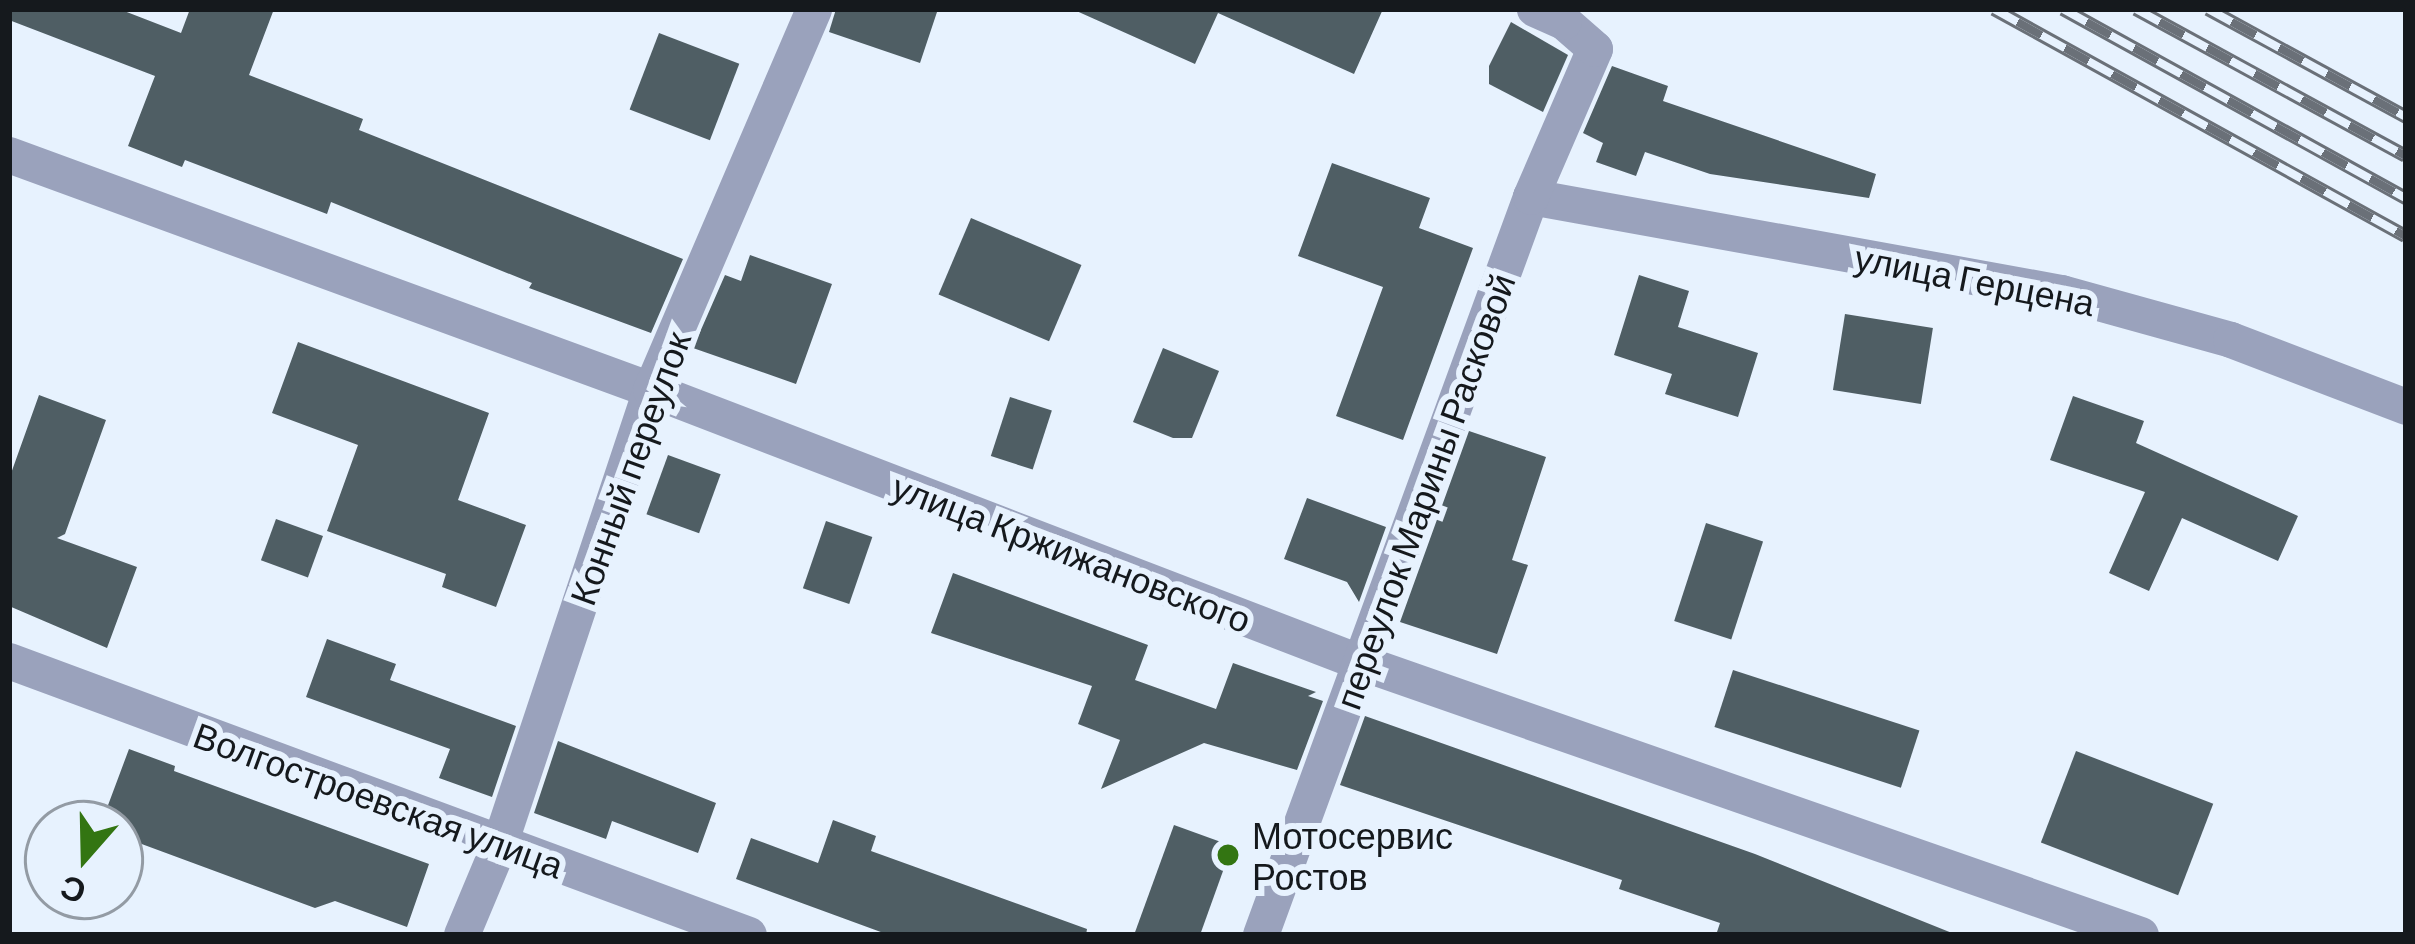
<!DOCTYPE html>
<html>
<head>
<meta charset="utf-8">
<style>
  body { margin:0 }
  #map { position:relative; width:2415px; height:944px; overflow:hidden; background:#e7f2fe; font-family:Barlow,sans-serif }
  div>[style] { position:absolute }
  .building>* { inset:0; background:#4f5e64; transform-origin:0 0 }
  .minor>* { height:36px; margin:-18px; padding:0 18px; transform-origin:18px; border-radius:18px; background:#9aa2bc }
  .rail>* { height:14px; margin-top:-7px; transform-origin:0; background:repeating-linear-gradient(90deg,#e7f2fe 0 27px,#6a7078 0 54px); box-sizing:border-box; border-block:3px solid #6a7078 }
  .dots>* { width:33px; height:33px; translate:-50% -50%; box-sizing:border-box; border:6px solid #e7f2fe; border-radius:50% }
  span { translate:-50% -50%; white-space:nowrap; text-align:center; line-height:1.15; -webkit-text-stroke:12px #e7f2fe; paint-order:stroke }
  .street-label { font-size:36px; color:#15191d }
  .poi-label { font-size:36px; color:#15191d }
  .left { translate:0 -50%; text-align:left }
  .frame { position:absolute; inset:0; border:12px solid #15191d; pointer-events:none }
  .north { position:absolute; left:24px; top:800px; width:120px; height:120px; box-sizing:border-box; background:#e7f2fe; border:3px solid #939ba4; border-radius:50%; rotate:200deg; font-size:33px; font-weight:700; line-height:48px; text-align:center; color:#15191d }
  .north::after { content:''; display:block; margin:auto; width:42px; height:54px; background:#337512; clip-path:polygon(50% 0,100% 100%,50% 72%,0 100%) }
</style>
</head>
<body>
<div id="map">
  <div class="building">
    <i style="clip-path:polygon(9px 9px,119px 9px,181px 33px,190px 9px,274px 9px,249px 75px,363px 119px,359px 130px,683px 259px,651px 333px,529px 288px,532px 283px,331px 202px,327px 214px,185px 160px,182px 167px,128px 146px,155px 76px,9px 20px)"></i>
    <i style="clip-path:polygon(836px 9px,938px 9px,920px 63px,829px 32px)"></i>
    <i style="clip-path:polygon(1072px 9px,1383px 9px,1354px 74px,1218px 13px,1195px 64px)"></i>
    <i style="clip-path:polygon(1511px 22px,1568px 55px,1543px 112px,1489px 84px,1489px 66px)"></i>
    <i style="left:659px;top:33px;width:86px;height:82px;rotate:21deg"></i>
    <i style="clip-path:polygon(1612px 66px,1668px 86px,1663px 101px,1876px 174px,1869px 198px,1710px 174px,1645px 152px,1636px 176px,1596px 162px,1603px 143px,1583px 133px)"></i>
    <i style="clip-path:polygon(1332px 163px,1430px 198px,1419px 228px,1473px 248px,1403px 440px,1336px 416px,1383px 287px,1298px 256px)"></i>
    <i style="left:971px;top:218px;width:120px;height:83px;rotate:23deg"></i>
    <i style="clip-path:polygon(750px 255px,832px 284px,796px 384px,693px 348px,725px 275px,741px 281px)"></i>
    <i style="clip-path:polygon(1639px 275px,1689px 291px,1678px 327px,1758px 353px,1738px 417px,1665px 394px,1672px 374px,1614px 355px)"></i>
    <i style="left:1845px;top:314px;width:89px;height:77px;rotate:9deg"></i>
    <i style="clip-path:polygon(298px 342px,489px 413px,458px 500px,526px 525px,496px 607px,442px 587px,446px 574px,327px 531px,358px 445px,272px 413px)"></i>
    <i style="clip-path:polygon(1163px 348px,1219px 371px,1192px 438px,1173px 438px,1133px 422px)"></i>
    <i style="clip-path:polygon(39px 395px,106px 420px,65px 534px,57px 538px,137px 567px,107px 648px,9px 606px,9px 479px)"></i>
    <i style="clip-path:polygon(2073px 396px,2144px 421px,2136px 443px,2298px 516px,2278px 561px,2182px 518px,2149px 591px,2109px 573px,2145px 492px,2050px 460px)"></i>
    <i style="left:1010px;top:397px;width:44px;height:62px;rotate:18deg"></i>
    <i style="clip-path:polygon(1469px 431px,1546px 457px,1512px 560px,1528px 565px,1497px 654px,1400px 622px)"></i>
    <i style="left:668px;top:455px;width:56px;height:63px;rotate:20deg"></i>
    <i style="clip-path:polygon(1307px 498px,1386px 527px,1359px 602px,1347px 582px,1284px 559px)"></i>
    <i style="left:276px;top:519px;width:50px;height:44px;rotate:20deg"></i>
    <i style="left:826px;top:521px;width:49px;height:71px;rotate:19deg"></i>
    <i style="left:1706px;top:523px;width:60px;height:103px;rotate:18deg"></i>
    <i style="clip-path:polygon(953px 573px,1148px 645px,1135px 680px,1216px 709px,1233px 663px,1316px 692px,1308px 696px,1323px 701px,1297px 770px,1204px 743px,1101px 789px,1120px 740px,1078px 724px,1092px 686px,931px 633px)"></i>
    <i style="clip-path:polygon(327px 639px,396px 664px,390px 680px,516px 726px,492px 797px,439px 778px,450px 749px,306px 697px)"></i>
    <i style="left:1733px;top:670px;width:196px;height:60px;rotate:18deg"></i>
    <i style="clip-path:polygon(1365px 716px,1755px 854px,1957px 935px,1716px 935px,1720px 923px,1619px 889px,1622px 880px,1340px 785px)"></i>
    <i style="clip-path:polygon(558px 741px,716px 803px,698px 853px,612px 821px,606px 839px,534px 813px)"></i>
    <i style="clip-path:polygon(129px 749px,175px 766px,174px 771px,429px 864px,407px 927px,335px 901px,315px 908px,120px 836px,120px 824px,101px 824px)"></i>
    <i style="left:2076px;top:751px;width:147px;height:98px;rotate:21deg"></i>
    <i style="clip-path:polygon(833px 820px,876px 836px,871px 851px,1087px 929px,1086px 935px,889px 935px,736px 879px,751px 838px,818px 863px)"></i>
    <i style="clip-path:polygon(1174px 825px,1232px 846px,1200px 935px,1134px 935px)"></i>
  </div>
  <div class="minor">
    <i style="left:9px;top:155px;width:684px;rotate:20.1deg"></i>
    <i style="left:651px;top:390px;width:762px;rotate:21.01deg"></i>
    <i style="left:1362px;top:663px;width:825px;rotate:19.25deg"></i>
    <i style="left:1531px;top:197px;width:540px;rotate:10.25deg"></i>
    <i style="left:2062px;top:293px;width:175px;rotate:15.5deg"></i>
    <i style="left:2231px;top:340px;width:187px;rotate:20.9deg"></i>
    <i style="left:9px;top:661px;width:789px;rotate:20.32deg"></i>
    <i style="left:462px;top:935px;width:99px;rotate:-67.3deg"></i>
    <i style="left:500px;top:844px;width:478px;rotate:-71.6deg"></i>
    <i style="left:651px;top:390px;width:414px;rotate:-66.8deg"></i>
    <i style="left:1261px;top:935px;width:786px;rotate:-69.9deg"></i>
    <i style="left:1531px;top:197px;width:161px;rotate:-66.6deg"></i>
    <i style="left:1595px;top:49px;width:41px;rotate:-138.9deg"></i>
    <i style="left:1564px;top:22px;width:32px;rotate:-156deg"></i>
  </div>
  <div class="rail">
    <i style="left:1994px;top:9px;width:470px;rotate:28.9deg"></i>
    <i style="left:2063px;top:9px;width:392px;rotate:28.9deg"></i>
    <i style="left:2136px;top:9px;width:307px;rotate:28.6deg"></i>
    <i style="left:2208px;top:9px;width:226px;rotate:28.6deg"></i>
  </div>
  <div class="dots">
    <i style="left:1228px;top:855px;background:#337512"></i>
  </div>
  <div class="street-label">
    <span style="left:1975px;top:279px;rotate:11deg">улица Герцена</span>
    <span style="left:629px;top:468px;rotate:-70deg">Конный переулок</span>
    <span style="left:1424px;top:491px;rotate:-70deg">переулок Марины Расковой</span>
    <span style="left:1072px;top:552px;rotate:21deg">улица Кржижановского</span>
    <span style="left:379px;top:799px;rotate:20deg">Волгостроевская улица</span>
  </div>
  <div class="poi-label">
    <span class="left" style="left:1252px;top:855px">Мотосервис<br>Ростов</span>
  </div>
  <div class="frame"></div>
  <div class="north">С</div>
</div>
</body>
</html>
